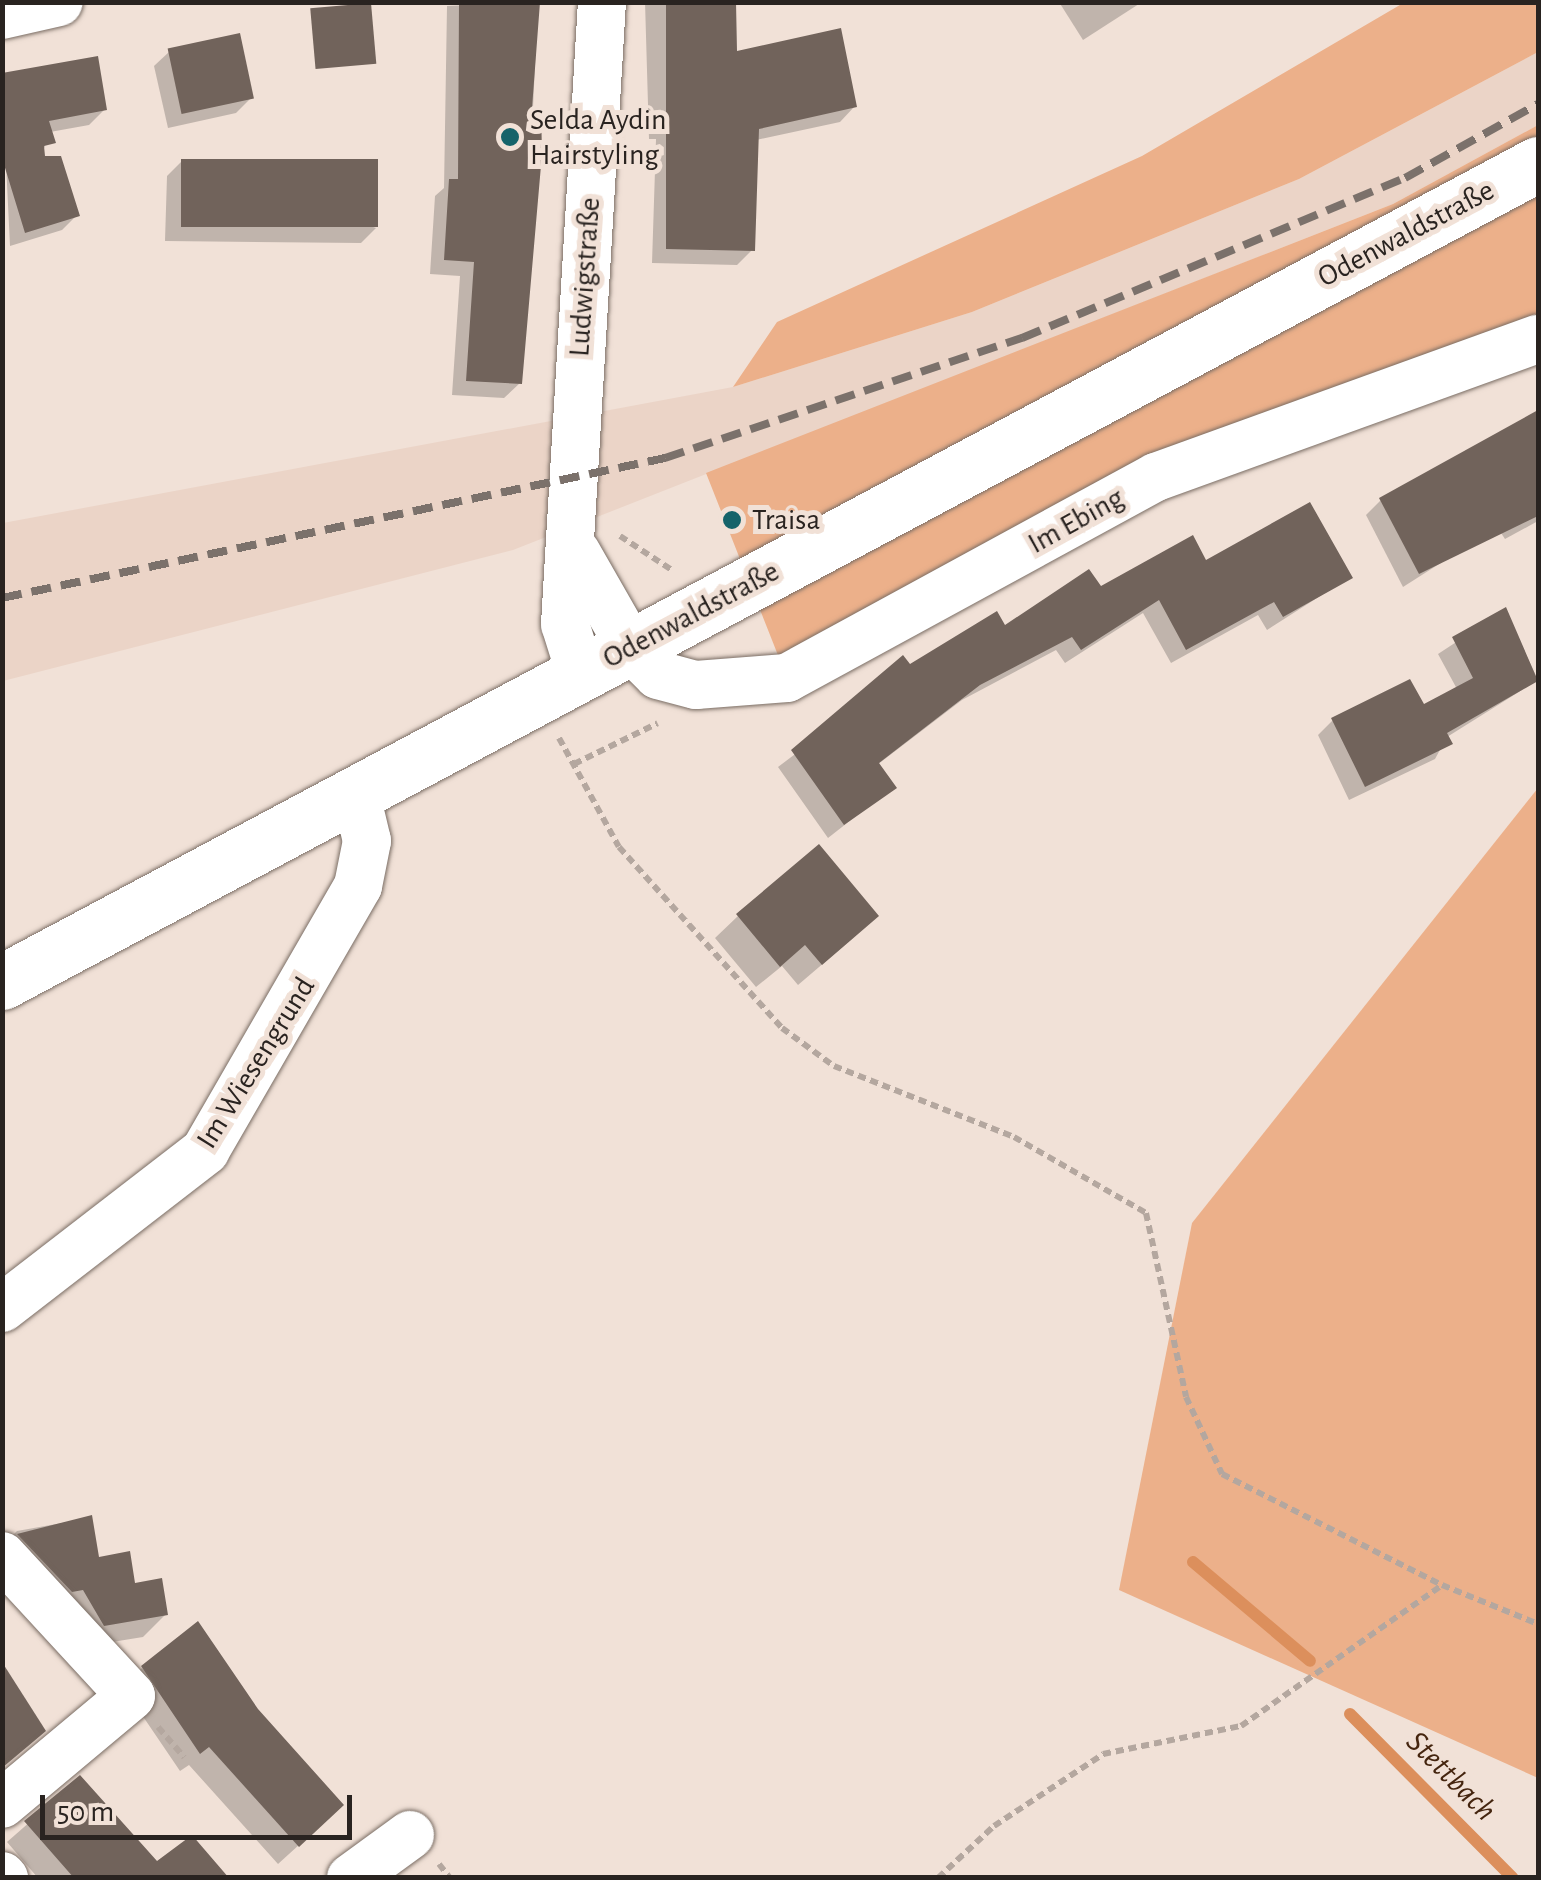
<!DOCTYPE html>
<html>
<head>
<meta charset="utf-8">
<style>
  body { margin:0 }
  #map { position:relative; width:1541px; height:1880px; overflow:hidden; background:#f1e1d7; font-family:"Alegreya Sans",sans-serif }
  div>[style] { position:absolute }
  .built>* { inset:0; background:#ebd4c7 }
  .green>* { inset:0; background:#ecb08a }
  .shadow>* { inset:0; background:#0003 }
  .stream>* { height:12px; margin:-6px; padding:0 6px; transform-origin:6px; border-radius:6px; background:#dc8f5c }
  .building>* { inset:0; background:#71635b; transform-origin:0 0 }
  .path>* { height:6px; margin-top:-3px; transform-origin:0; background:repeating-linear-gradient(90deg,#b4a79f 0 8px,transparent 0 13px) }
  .roads { filter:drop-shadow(0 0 2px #7a6d64) drop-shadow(0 0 2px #7a6d64) }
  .minor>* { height:48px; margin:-24px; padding:0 24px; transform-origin:24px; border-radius:24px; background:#fff }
  .major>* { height:55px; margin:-27.5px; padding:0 27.5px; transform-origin:27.5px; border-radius:27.5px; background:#fff }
  .rail>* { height:8px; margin-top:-4px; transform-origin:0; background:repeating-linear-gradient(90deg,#7b716b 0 20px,transparent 0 30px) }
  .dots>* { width:28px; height:28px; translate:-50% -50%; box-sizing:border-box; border:5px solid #f1e1d7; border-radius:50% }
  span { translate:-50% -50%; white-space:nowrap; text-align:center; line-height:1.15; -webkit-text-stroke:10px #f1e1d7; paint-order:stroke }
  .poi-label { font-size:30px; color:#292320 }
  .left { translate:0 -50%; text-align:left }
  .street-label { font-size:30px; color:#292320 }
  .water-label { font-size:32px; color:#45250f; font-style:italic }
  .frame { position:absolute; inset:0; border:5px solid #292320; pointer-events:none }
  .scale { position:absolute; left:40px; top:1795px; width:312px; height:45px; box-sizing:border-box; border:5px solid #292320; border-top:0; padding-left:12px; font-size:30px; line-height:35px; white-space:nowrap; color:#292320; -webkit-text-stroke:8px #f1e1d7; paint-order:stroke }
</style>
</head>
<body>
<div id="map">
  <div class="built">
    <i style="clip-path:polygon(1538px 52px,1538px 125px,1393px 204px,513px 550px,3px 681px,3px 523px,733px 387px,972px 312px,1299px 179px)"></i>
  </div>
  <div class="green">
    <i style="clip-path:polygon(1405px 2px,1538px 3px,1538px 52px,1299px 179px,972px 312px,733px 387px,777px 322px,1142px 156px)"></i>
    <i style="clip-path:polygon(1538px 125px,1538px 339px,1156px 477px,787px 678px,706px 473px,1393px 204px)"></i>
    <i style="clip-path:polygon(1538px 788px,1538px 1778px,1119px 1590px,1192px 1223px)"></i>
  </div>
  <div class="shadow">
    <i style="clip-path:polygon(538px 2px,520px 383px,504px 398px,452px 395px,460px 276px,430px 274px,435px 196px,444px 188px,447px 6px)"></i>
    <i style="clip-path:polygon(645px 2px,733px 2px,734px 54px,855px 106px,840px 122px,756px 140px,752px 250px,737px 265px,652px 263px,656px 139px,649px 139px)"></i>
    <i style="clip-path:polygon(1059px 2px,1142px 2px,1083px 40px)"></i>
    <i style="clip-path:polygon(170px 51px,251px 98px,236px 113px,168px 128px,154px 66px)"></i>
    <i style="clip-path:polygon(2px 81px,104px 110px,89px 125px,50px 132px,42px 154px,77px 215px,62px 230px,10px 246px)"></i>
    <i style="clip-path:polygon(182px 161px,376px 228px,361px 243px,165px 241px,167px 176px)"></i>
    <i style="clip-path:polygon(1533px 415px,1538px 521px,1505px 539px,1458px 467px)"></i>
    <i style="clip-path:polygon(1381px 500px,1469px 545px,1403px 587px,1366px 515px)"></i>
    <i style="clip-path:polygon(1205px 563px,1350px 577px,1267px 630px,1258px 615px,1171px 663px,1143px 613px,1065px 663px,1056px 650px,962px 700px,877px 765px,893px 787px,828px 838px,778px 767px,909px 668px,1100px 590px)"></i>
    <i style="clip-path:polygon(1505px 610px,1538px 680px,1447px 737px,1435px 759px,1349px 800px,1318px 735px,1333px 720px,1423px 707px,1457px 689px,1438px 654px)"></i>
    <i style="clip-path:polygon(738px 916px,853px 938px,798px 985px,782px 966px,756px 987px,715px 938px)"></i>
    <i style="clip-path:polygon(90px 1518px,97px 1560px,166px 1614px,143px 1637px,81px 1647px,2px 1546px,17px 1531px)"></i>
    <i style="clip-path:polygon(142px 1668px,322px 1824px,278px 1864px,189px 1765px,180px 1771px,123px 1687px)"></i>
    <i style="clip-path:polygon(80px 1778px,158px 1866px,225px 1878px,38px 1878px,7px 1842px)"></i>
  </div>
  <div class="stream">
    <i style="left:1193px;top:1562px;width:153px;rotate:40.2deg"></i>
    <i style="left:1350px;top:1714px;width:231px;rotate:45.2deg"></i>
  </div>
  <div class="building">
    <i style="clip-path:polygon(459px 2px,540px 2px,532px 108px,541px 108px,542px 154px,522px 384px,466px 381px,474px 262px,444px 260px,449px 179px,458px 179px)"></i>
    <i style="clip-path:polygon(666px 2px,736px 2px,737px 51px,841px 28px,857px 107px,759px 129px,755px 251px,666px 249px)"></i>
    <i style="left:371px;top:3px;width:61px;height:61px;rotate:85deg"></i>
    <i style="left:240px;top:33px;width:67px;height:74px;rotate:78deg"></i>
    <i style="clip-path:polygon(98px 56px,107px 110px,49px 121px,56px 143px,44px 146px,45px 156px,61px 156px,80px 216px,25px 233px,2px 158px,2px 73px)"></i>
    <i style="left:181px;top:159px;width:197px;height:68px"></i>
    <i style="clip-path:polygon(1538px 410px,1538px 516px,1419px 574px,1379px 498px)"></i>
    <i style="clip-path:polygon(1310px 502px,1353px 578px,1283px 617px,1274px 602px,1186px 650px,1159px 600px,1081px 650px,1072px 637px,980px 685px,879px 763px,897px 788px,844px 825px,791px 750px,903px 655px,910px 664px,997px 611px,1005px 625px,1089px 569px,1101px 586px,1193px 535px,1206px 560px)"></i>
    <i style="clip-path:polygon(1506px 607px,1538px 681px,1447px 733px,1453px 744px,1365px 787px,1331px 718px,1410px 679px,1424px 704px,1473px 678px,1452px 637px)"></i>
    <i style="clip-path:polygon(819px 844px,879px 916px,822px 965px,805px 945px,780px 967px,736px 914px)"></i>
    <i style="clip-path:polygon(92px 1515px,99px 1557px,130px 1551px,135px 1583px,162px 1578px,168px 1615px,104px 1626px,83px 1590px,72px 1592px,17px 1534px)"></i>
    <i style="clip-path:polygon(198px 1621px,258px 1709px,344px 1805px,299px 1847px,209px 1747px,200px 1754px,141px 1666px)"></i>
    <i style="clip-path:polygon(2px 1662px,46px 1731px,2px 1768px)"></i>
    <i style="clip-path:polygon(80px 1775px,157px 1861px,192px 1835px,229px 1878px,74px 1878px,24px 1821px)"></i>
  </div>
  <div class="path">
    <i style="left:620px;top:536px;width:62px;rotate:33.2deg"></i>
    <i style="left:559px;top:738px;width:124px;rotate:61.2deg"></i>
    <i style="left:619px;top:847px;width:244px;rotate:48deg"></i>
    <i style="left:782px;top:1028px;width:64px;rotate:36.2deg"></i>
    <i style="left:834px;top:1066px;width:193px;rotate:21.5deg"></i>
    <i style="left:1014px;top:1137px;width:152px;rotate:29.9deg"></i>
    <i style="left:1146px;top:1213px;width:188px;rotate:77.7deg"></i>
    <i style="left:1186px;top:1397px;width:85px;rotate:64.9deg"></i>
    <i style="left:1222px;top:1474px;width:246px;rotate:26.8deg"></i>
    <i style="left:574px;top:764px;width:93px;rotate:-26deg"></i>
    <i style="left:158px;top:1727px;width:40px;rotate:49deg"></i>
    <i style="left:439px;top:1864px;width:18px;rotate:52deg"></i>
    <i style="left:938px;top:1878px;width:76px;rotate:-42.9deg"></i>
    <i style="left:994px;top:1826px;width:131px;rotate:-33.4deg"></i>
    <i style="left:1103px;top:1754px;width:141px;rotate:-11.5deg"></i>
    <i style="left:1241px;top:1726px;width:246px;rotate:-35deg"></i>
    <i style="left:1442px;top:1585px;width:104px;rotate:22.1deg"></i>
  </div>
  <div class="roads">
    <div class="minor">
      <i style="left:2px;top:15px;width:58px;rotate:-12.8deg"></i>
      <i style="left:576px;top:552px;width:111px;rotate:60.2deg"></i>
      <i style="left:631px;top:648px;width:38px;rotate:45deg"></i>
      <i style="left:658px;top:675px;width:39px;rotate:15deg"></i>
      <i style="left:696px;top:685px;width:91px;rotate:-4.4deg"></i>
      <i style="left:787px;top:678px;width:420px;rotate:-28.6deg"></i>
      <i style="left:1156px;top:477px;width:406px;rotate:-19.9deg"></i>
      <i style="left:581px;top:675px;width:53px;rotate:-107.4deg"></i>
      <i style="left:565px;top:624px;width:623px;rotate:-86.6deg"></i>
      <i style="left:2px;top:1308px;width:257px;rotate:-37.7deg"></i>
      <i style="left:205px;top:1151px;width:306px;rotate:-60deg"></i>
      <i style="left:358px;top:886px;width:46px;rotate:-78.7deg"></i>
      <i style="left:367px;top:841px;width:47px;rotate:-103.4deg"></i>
      <i style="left:2px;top:1556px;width:190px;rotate:47.3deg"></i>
      <i style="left:131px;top:1696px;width:168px;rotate:140.1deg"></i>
      <i style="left:2px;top:1876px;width:3px;rotate:45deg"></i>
      <i style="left:351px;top:1878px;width:73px;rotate:-36.1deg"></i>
    </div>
    <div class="major">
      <i style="left:2px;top:982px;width:1740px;rotate:-28.04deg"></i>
    </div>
  </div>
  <div class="rail">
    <i style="left:2px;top:598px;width:678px;rotate:-11.92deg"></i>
    <i style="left:665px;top:458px;width:377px;rotate:-18.6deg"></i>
    <i style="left:1022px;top:338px;width:415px;rotate:-22.7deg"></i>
    <i style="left:1405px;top:178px;width:152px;rotate:-29.1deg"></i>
  </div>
  <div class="dots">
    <i style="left:510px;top:137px;background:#15636a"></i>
    <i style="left:732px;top:520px;background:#15636a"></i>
  </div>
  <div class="poi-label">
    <span class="left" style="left:530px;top:137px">Selda Aydin<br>Hairstyling</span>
    <span class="left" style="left:752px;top:520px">Traisa</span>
  </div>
  <div class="street-label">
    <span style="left:1406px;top:234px;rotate:-28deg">Odenwaldstraße</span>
    <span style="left:585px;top:277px;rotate:-86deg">Ludwigstraße</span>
    <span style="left:1076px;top:521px;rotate:-29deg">Im Ebing</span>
    <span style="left:691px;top:615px;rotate:-28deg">Odenwaldstraße</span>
    <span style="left:256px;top:1063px;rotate:-58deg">Im Wiesengrund</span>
  </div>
  <div class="water-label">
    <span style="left:1451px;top:1776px;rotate:45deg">Stettbach</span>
  </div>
  <div class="frame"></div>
  <div class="scale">50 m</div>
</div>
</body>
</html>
